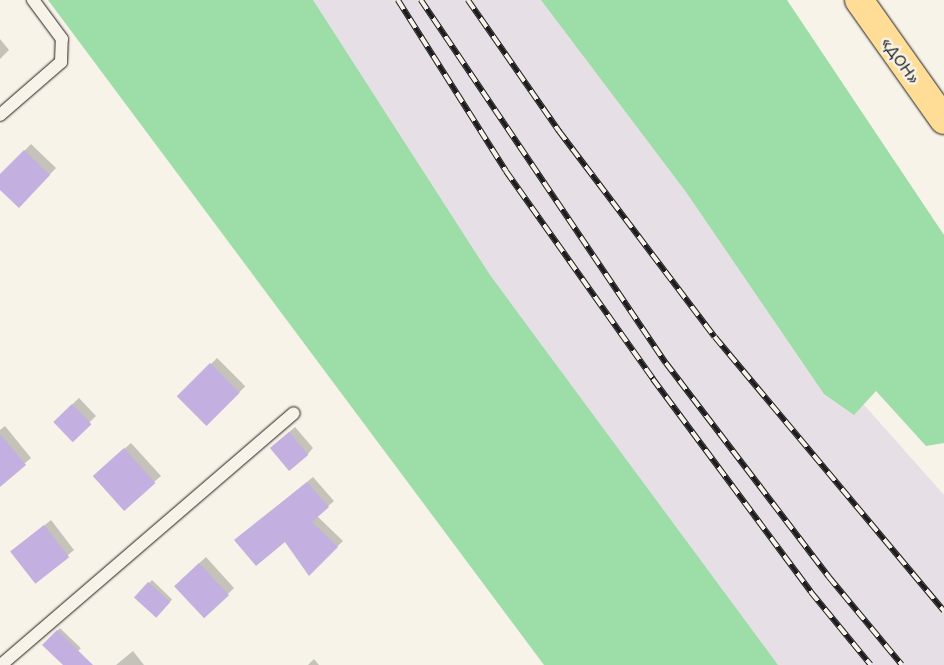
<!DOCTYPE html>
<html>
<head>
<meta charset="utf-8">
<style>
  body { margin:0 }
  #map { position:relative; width:944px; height:665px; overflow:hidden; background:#f7f3e8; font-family:"Playpen Sans",sans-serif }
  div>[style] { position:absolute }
  .built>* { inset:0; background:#e7dfe6 }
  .green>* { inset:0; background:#9ddea8 }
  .shadow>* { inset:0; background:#0003; transform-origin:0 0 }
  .building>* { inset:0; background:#c3b0e0; transform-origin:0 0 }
  .roads { filter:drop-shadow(0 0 1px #1c1c1c) drop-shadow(0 0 1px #1c1c1c) }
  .service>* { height:12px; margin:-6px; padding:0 6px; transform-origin:6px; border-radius:6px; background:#f7f3e8 }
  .motorway>* { height:28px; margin:-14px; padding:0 14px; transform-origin:14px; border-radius:14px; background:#ffdd96 }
  .rail>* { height:5.5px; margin-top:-2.75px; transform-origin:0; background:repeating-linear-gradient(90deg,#f7f3e8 0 11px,#1c1c1c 0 22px); box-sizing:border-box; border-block:1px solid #1c1c1c }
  span { translate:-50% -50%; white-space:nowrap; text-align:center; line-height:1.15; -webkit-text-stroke:5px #f7f3e8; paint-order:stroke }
  .street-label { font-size:15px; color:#1c1c1c }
</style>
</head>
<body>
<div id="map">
  <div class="built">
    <i style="clip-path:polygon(230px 0,577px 0,779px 309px,944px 495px,944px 665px,711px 665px)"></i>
  </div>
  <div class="green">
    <i style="clip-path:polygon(48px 0,313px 0,490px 275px,778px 665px,544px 665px)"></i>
    <i style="clip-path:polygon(541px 0,787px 0,944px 235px,944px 443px,926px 446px,876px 391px,854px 415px,824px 394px,686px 192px)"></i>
  </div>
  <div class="shadow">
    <i style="clip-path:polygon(0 39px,9px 50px,0 59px)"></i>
    <i style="clip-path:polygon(31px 144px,56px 168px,19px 207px,0 188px,0 176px)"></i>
    <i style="left:217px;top:358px;width:40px;height:54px;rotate:45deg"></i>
    <i style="clip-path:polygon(79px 398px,96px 416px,71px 440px,60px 416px)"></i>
    <i style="clip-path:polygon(5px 426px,31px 458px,0 485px,0 430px)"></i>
    <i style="clip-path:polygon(295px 427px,313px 448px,307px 455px,278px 442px)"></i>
    <i style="clip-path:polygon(131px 443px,161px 476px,154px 482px,101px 470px)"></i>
    <i style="clip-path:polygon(313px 477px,334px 501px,317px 516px,343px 541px,309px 574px,286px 540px,236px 540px)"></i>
    <i style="clip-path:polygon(51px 520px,74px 550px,37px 581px,19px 546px)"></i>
    <i style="clip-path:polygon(206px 557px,234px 588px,228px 594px,181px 580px)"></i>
    <i style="left:152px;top:580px;width:28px;height:23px;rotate:44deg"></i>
    <i style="left:60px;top:628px;width:29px;height:23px;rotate:44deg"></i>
    <i style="clip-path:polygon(133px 651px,144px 665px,116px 665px)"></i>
    <i style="clip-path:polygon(314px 659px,319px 665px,308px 665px)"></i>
  </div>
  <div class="building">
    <i style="clip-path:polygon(24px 150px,50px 175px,19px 208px,0 190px,0 174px)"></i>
    <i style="left:210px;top:363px;width:42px;height:47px;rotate:45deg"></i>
    <i style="left:72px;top:404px;width:28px;height:26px;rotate:46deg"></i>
    <i style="left:289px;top:432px;width:30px;height:25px;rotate:50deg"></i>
    <i style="clip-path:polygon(0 434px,26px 465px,0 487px)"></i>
    <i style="left:124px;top:448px;width:47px;height:42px;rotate:48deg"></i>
    <i style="clip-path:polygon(307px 482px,329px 507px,312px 522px,338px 547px,309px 576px,285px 542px,256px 566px,234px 540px)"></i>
    <i style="left:44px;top:525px;width:41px;height:43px;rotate:52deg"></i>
    <i style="left:199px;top:563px;width:44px;height:34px;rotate:47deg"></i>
    <i style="left:148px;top:582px;width:30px;height:21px;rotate:42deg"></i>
    <i style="clip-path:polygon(57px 630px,93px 665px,63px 665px,42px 645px)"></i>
  </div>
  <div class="roads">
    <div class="service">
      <i style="left:0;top:115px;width:81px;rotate:-41deg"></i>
      <i style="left:61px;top:62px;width:23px;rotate:-88deg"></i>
      <i style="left:62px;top:39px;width:49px;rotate:-126.6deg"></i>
      <i style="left:1px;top:665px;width:386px;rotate:-40.7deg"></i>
    </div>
    <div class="motorway">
      <i style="left:859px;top:0;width:147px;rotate:54.7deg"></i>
    </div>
  </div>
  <div class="rail">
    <i style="left:398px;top:0;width:202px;rotate:57.7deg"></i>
    <i style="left:506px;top:171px;width:255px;rotate:54.7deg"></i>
    <i style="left:653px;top:379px;width:265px;rotate:53.4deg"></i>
    <i style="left:811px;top:592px;width:94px;rotate:50.6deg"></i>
    <i style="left:421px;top:0;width:438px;rotate:56deg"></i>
    <i style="left:666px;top:363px;width:269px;rotate:52.7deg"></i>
    <i style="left:829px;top:577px;width:114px;rotate:50.3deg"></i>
    <i style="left:468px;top:0;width:160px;rotate:55.2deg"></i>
    <i style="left:559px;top:131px;width:258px;rotate:52.9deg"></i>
    <i style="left:715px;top:337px;width:357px;rotate:50.1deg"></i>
  </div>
  <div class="street-label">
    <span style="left:901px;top:60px;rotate:54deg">«ДОН»</span>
  </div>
</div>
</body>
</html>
